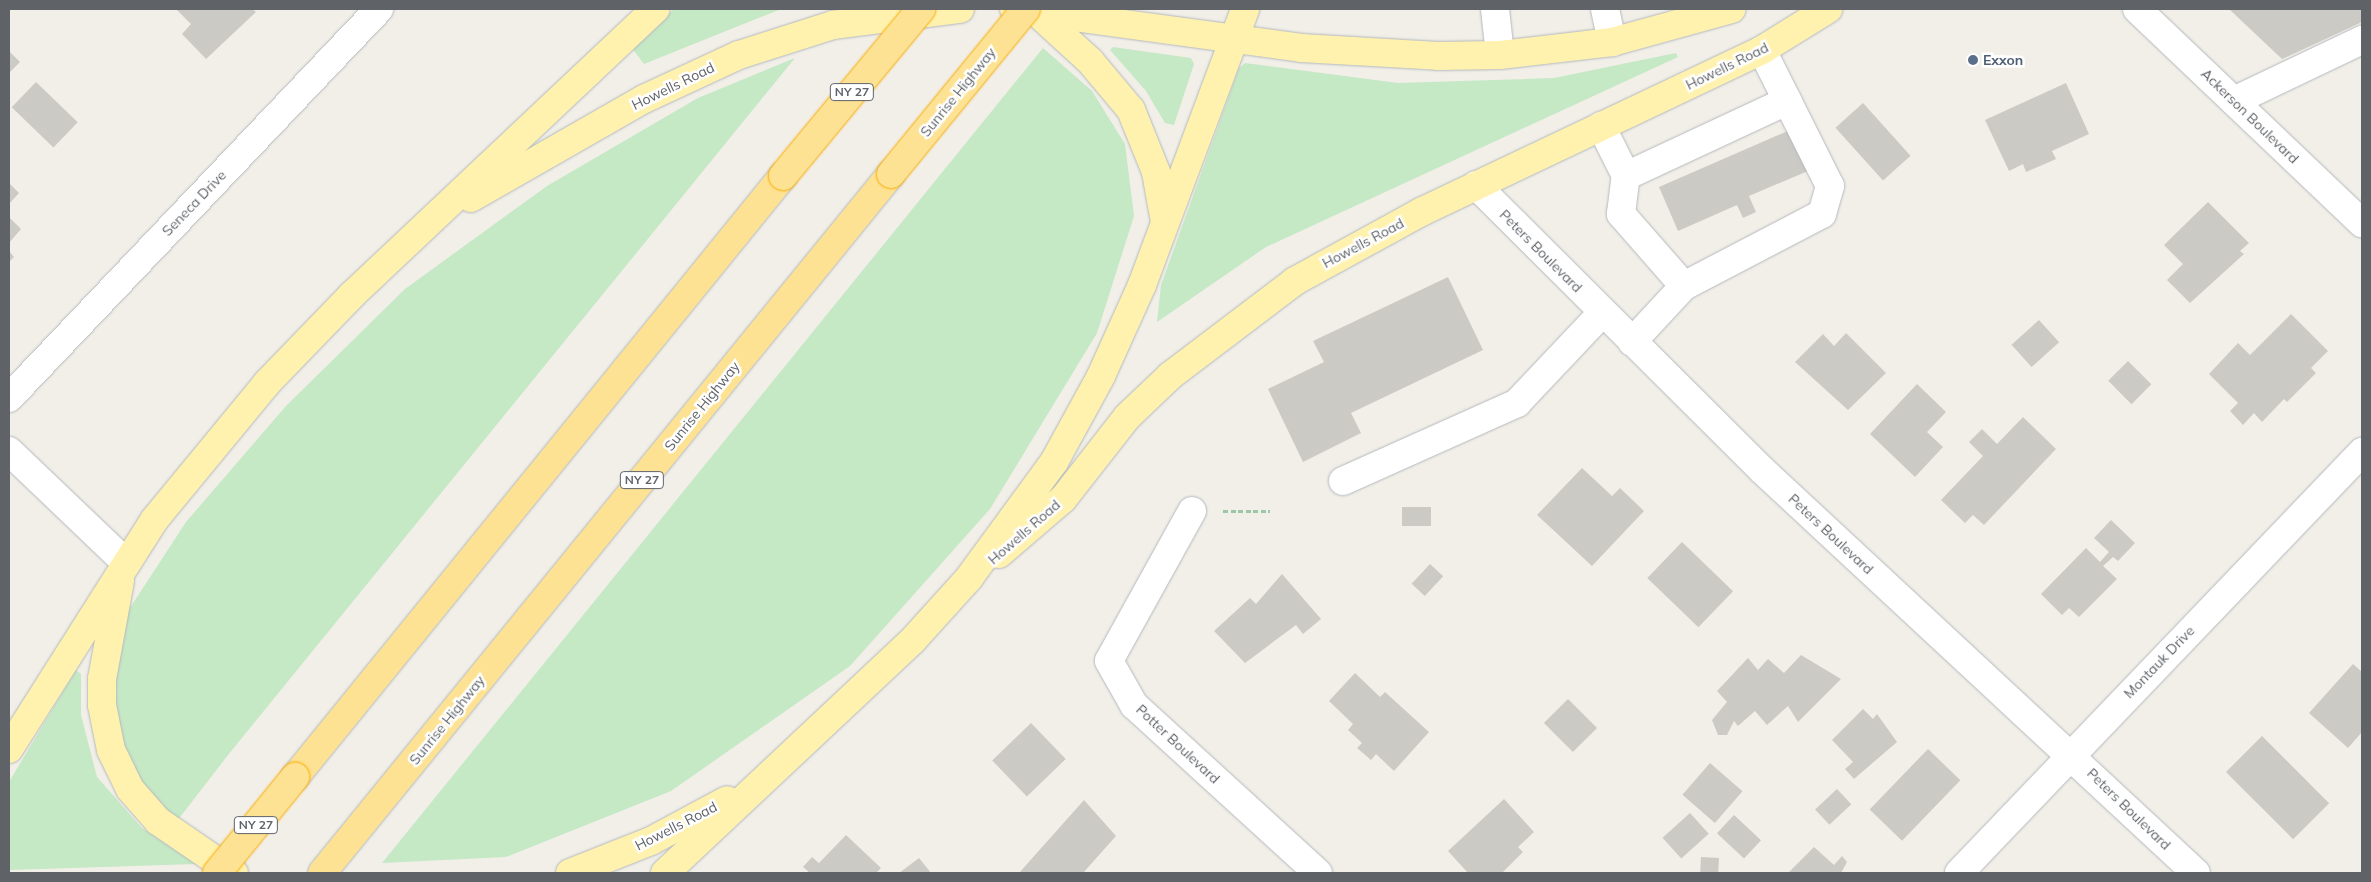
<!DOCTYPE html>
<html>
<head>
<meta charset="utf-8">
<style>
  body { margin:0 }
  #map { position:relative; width:2371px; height:882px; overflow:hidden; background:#f1efe8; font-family:Mulish,sans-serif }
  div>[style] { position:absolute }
  .green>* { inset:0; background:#c5e8c5 }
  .building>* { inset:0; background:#cccac5; transform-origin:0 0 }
  .path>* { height:3px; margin-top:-1.5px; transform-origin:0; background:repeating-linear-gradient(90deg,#9cc7a9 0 5px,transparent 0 7.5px) }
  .roads { filter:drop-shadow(0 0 1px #b5b8bc) drop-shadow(0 0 1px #b5b8bc) }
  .minor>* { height:28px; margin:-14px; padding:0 14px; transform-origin:14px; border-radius:14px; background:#fff }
  .major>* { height:28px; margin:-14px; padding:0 14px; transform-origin:14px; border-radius:14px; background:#fff2af }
  .highway>* { height:28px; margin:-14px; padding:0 14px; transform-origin:14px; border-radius:14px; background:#fde293 }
  .bridges { filter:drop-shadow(0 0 1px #f9ab00) drop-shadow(0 0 1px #f9ab00) }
  .highway-bridge>* { height:28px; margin:-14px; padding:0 14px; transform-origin:14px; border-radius:14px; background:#fde293 }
  .dots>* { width:14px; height:14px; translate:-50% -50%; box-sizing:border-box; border:2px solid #fff; border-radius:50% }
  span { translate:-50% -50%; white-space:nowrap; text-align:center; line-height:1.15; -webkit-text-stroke:5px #fff; paint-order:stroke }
  .shield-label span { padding:1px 4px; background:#fff; border:1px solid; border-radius:4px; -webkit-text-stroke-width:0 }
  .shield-label { font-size:12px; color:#5f6368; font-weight:700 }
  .service-label { font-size:14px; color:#4e5e75; font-weight:700 }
  .left { translate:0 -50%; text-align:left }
  .street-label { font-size:14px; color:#5f6368 }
  .frame { position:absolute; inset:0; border:10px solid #5f6368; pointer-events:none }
</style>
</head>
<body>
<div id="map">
  <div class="green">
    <i style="clip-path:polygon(674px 9px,781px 9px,644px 64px,632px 48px)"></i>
    <i style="clip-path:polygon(1113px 47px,1191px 58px,1194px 64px,1174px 125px,1165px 123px,1146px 91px,1110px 50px)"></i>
    <i style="clip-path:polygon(1043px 48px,1092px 91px,1125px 144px,1134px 216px,1097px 333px,990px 509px,850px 666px,671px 791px,506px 857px,382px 863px)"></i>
    <i style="clip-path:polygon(1676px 53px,1678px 57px,1266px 247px,1157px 322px,1161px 285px,1239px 68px,1245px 63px,1398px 83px,1554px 78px)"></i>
    <i style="clip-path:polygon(795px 58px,228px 755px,174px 825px,131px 773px,113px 726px,111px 670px,126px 614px,186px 522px,286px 406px,405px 289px,547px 186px,698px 98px)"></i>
    <i style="clip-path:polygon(76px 670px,81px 674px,81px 715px,97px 777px,142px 828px,196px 864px,9px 870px,9px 782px)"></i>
  </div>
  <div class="building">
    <i style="clip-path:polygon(176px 9px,252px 9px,256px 12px,206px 59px,182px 34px,191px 24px)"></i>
    <i style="clip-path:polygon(2229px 9px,2362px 9px,2362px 22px,2282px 59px)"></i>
    <i style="clip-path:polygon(9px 51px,20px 62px,9px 73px)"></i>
    <i style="left:36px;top:82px;width:58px;height:35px;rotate:44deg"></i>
    <i style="clip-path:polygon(2066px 83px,2089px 134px,2052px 151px,2056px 159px,2026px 172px,2023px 164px,2009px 171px,1985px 120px)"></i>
    <i style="left:1863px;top:103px;width:71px;height:37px;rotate:48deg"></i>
    <i style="clip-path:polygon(1790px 130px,1808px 171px,1749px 196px,1756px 212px,1743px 218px,1737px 205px,1678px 231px,1659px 187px)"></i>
    <i style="clip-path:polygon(9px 183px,19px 193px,9px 204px)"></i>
    <i style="clip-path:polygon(2208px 202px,2249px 243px,2240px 251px,2244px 254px,2190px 303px,2167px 280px,2183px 264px,2164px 245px)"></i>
    <i style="clip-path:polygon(9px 217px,21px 229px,9px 243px)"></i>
    <i style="clip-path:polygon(9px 251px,14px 257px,9px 262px)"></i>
    <i style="clip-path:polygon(1448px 277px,1483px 350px,1351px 413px,1361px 433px,1303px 462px,1268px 389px,1324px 362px,1313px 341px)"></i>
    <i style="clip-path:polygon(2291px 314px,2328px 351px,2311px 368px,2316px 373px,2287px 402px,2284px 399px,2262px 422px,2254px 413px,2243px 425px,2230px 411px,2238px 403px,2209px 374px,2238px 343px,2250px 355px)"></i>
    <i style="left:2039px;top:320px;width:30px;height:37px;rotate:48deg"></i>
    <i style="clip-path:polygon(1846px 333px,1886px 373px,1848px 410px,1795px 362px,1823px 334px,1834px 346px)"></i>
    <i style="left:2128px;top:361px;width:33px;height:28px;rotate:45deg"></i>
    <i style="clip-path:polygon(1917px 384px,1946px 412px,1927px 432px,1943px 447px,1915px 477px,1870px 434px)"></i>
    <i style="clip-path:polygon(2023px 417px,2056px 449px,1984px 525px,1973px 515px,1965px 523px,1941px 500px,1983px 456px,1969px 442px,1982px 429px,1997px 444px)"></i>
    <i style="clip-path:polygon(1582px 468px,1612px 496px,1620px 488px,1644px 511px,1592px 566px,1537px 515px)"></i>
    <i style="left:1402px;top:507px;width:29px;height:19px"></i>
    <i style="clip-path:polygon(2111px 520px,2135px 543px,2118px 561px,2113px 557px,2103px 566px,2117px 579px,2079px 617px,2069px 608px,2062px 615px,2041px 594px,2086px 548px,2100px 562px,2109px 552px,2094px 538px)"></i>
    <i style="left:1682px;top:542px;width:71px;height:50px;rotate:44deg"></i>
    <i style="left:1430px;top:564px;width:18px;height:27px;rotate:43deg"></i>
    <i style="clip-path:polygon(1282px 574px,1321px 619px,1303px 634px,1296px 625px,1245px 663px,1214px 631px,1250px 598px,1256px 604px)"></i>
    <i style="clip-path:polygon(1801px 655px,1841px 679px,1798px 722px,1788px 706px,1767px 725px,1755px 711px,1738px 726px,1734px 721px,1727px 735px,1718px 735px,1712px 720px,1727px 702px,1717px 691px,1748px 658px,1758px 670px,1768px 659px,1784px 673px)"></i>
    <i style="clip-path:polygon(2353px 664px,2362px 672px,2362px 732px,2348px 748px,2309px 713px)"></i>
    <i style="clip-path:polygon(1355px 673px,1380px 697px,1385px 692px,1429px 732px,1394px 771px,1376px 754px,1371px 760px,1357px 748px,1362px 743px,1348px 730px,1353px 724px,1329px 701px)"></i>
    <i style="left:1568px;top:699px;width:41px;height:34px;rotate:45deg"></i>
    <i style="clip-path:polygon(1863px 709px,1873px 719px,1877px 714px,1897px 742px,1854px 779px,1845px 769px,1853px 762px,1832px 740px)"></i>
    <i style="left:1031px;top:723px;width:50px;height:54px;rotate:46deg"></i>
    <i style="left:2262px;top:736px;width:95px;height:51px;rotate:45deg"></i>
    <i style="left:1928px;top:749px;width:45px;height:84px;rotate:44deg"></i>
    <i style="left:1710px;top:763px;width:43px;height:42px;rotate:41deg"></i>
    <i style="left:1837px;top:789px;width:21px;height:30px;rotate:47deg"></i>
    <i style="clip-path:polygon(1504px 799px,1534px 832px,1518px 847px,1523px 852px,1502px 873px,1468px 873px,1448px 851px)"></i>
    <i style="clip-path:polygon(1084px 800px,1116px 836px,1083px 873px,1019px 873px)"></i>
    <i style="left:1690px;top:813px;width:28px;height:37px;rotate:48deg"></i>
    <i style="left:1734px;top:815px;width:37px;height:25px;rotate:43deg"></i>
    <i style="clip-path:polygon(846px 835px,881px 868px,876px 873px,810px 873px,803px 867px,812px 857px,819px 863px)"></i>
    <i style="clip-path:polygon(1814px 847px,1834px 865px,1842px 856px,1847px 862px,1841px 873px,1788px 873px)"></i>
    <i style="left:1701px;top:857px;width:18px;height:16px;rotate:3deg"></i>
    <i style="clip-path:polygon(919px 858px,931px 873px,899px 873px)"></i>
  </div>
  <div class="path">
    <i style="left:1223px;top:511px;width:47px"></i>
  </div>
  <div class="roads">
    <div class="minor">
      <i style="left:1495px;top:9px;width:46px;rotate:83.8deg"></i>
      <i style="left:1605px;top:9px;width:34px;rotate:78deg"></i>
      <i style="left:2137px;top:9px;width:311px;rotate:43.6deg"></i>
      <i style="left:2234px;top:101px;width:142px;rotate:-25.5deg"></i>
      <i style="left:1601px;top:126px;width:56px;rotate:63.4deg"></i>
      <i style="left:1476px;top:185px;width:404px;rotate:44.9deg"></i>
      <i style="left:1762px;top:470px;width:592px;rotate:42.88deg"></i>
      <i style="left:1684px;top:286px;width:96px;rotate:-131.2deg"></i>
      <i style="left:1621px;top:214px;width:38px;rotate:-83deg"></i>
      <i style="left:1626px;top:176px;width:178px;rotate:-25deg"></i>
      <i style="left:1632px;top:342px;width:76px;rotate:-47.1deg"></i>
      <i style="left:1684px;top:286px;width:156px;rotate:-27.6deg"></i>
      <i style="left:1822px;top:214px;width:29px;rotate:-74deg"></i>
      <i style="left:1830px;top:186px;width:152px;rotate:-116.6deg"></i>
      <i style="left:9px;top:398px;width:537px;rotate:-46.43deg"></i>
      <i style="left:9px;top:451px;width:161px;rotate:43.7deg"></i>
      <i style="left:1343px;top:481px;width:191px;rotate:-24.1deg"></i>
      <i style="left:1517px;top:403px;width:124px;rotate:-46.6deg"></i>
      <i style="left:1192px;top:511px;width:171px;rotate:119deg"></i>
      <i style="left:1109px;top:661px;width:51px;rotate:60.4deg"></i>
      <i style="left:1134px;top:705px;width:249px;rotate:42.4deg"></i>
      <i style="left:1959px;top:873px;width:583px;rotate:-46.25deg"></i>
    </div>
    <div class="major">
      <i style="left:1014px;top:9px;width:290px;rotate:7.7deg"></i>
      <i style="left:1301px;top:48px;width:137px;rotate:3.3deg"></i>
      <i style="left:1438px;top:56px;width:62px;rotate:-0.9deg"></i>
      <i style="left:1500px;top:55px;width:113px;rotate:-6.6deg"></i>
      <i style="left:1612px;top:42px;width:124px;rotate:-15.4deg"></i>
      <i style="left:1033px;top:9px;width:77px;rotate:42.4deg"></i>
      <i style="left:1090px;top:61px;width:64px;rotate:50.1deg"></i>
      <i style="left:1131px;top:110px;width:67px;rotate:68deg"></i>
      <i style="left:1156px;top:172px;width:51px;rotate:79.8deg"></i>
      <i style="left:471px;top:198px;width:199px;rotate:-29.8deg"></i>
      <i style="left:644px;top:99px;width:105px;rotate:-24.9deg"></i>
      <i style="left:739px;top:55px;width:99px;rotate:-17.7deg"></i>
      <i style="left:833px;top:25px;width:128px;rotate:-7.2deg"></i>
      <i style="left:999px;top:554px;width:84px;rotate:-40.7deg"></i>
      <i style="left:1063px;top:499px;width:104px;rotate:-52deg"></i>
      <i style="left:1127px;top:417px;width:59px;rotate:-43.6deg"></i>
      <i style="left:1170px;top:376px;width:157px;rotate:-37.2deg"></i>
      <i style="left:1295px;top:281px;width:144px;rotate:-28.7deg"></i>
      <i style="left:1421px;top:212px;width:378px;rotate:-25.4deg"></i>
      <i style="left:1762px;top:50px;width:78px;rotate:-31.8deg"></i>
      <i style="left:120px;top:581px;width:100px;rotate:100.4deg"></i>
      <i style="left:102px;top:679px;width:26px;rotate:90deg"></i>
      <i style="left:102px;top:705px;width:46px;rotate:78.7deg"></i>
      <i style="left:111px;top:750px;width:43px;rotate:64deg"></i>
      <i style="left:130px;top:789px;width:43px;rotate:48.8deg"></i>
      <i style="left:158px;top:821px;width:92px;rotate:34.4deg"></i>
      <i style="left:9px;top:749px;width:272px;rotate:-57.6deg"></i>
      <i style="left:155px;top:519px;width:176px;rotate:-50.5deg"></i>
      <i style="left:267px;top:383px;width:122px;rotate:-46deg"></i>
      <i style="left:352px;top:295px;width:417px;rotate:-43.3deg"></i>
      <i style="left:570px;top:873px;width:87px;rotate:-21.6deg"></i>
      <i style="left:651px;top:841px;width:86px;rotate:-28.3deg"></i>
      <i style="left:665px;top:873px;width:340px;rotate:-43.2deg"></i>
      <i style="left:913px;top:640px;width:84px;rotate:-47.9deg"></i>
      <i style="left:969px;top:578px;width:144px;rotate:-53.8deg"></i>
      <i style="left:1054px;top:462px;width:98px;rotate:-61.3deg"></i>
      <i style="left:1101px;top:376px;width:100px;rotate:-65.7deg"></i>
      <i style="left:1142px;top:285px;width:295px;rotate:-69.5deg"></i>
    </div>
    <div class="highway">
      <i style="left:295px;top:777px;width:774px;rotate:-50.92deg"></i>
      <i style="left:322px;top:873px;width:901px;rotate:-50.85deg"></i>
    </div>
  </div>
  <div class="bridges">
    <div class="highway-bridge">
      <i style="left:891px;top:174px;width:213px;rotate:-50.7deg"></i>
      <i style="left:783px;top:176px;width:217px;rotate:-50.4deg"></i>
      <i style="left:217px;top:873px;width:124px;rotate:-50.9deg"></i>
    </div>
  </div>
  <div class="dots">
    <i style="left:1973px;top:60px;background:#5c6f8a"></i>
  </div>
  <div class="shield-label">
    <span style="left:852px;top:92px">NY 27</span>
    <span style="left:642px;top:480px">NY 27</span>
    <span style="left:256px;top:825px">NY 27</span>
  </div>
  <div class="service-label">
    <span class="left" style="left:1983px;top:60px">Exxon</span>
  </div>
  <div class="street-label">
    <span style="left:1727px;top:66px;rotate:-26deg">Howells Road</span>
    <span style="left:673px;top:86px;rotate:-26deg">Howells Road</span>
    <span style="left:958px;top:92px;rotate:-51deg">Sunrise Highway</span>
    <span style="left:2250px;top:116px;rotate:44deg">Ackerson Boulevard</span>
    <span style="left:194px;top:203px;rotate:-46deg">Seneca Drive</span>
    <span style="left:1363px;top:243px;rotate:-28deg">Howells Road</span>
    <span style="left:1541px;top:251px;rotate:45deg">Peters Boulevard</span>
    <span style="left:702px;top:406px;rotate:-51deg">Sunrise Highway</span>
    <span style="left:1024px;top:532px;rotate:-41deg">Howells Road</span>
    <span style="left:1831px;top:534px;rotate:43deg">Peters Boulevard</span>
    <span style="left:2159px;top:662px;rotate:-46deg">Montauk Drive</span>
    <span style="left:447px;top:720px;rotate:-51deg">Sunrise Highway</span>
    <span style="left:1178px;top:744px;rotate:43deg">Potter Boulevard</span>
    <span style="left:2129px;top:809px;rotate:44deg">Peters Boulevard</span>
    <span style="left:676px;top:826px;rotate:-27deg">Howells Road</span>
  </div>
  <div class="frame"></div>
</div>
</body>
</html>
